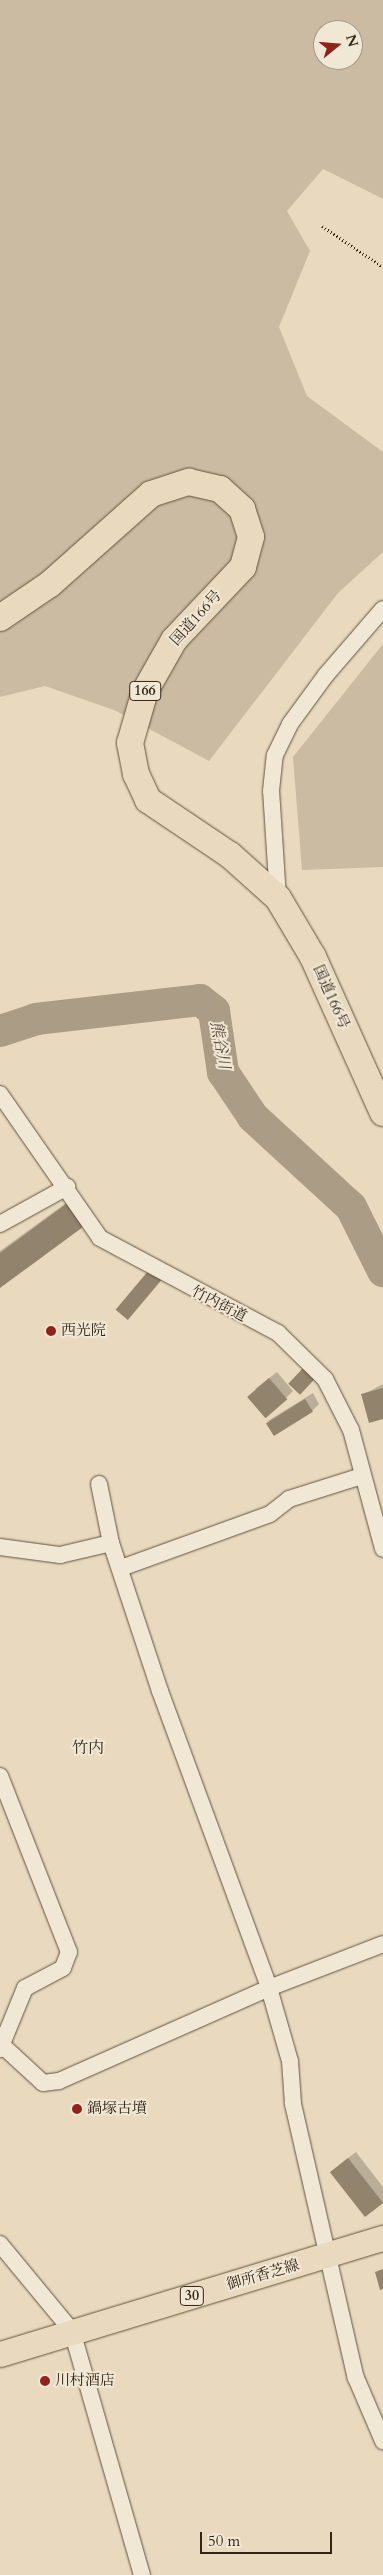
<!DOCTYPE html>
<html>
<head>
<meta charset="utf-8">
<style>
  body { margin:0 }
  #map { position:relative; width:383px; height:2575px; overflow:hidden; background:#e9dabf; font-family:Cardo,"Noto Serif JP",serif }
  div>[style] { position:absolute }
  .green>* { inset:0; background:#cabba2 }
  .shadow>* { inset:0; background:#0003 }
  .river>* { height:32px; margin:-16px; padding:0 16px; transform-origin:16px; border-radius:16px; background:#ab9c85 }
  .building>* { inset:0; background:#92836d; transform-origin:0 0 }
  .path>* { height:3px; margin-top:-1.5px; transform-origin:0; background:repeating-linear-gradient(90deg,#332514 0 1px,transparent 0 3.5px) }
  .roads { filter:drop-shadow(0 0 1px #60523f) drop-shadow(0 0 1px #60523f) }
  .minor>* { height:16px; margin:-8px; padding:0 8px; transform-origin:8px; border-radius:8px; background:#f1e7d5 }
  .primary>* { height:25px; margin:-12.5px; padding:0 12.5px; transform-origin:12.5px; border-radius:12.5px; background:#e9dabf }
  .trunk>* { height:26px; margin:-13px; padding:0 13px; transform-origin:13px; border-radius:13px; background:#e9dabf }
  .dots>* { width:14px; height:14px; translate:-50% -50%; box-sizing:border-box; border:2px solid #f1e7d5; border-radius:50% }
  span { translate:-50% -50%; white-space:nowrap; text-align:center; line-height:1.15; -webkit-text-stroke:4px #f1e7d5; paint-order:stroke }
  .shield-label span { padding:1px 4px; background:#f1e7d5; border:1px solid; border-radius:4px; -webkit-text-stroke-width:0 }
  .shield-label { font-size:14px; color:#332514; font-weight:700 }
  .street-label { font-size:15px; color:#332514 }
  .poi-label { font-size:15px; color:#332514 }
  .left { translate:0 -50%; text-align:left }
  .water-label { font-size:16px; color:#574936; font-style:italic }
  .neighbourhood-label { font-size:16px; color:#332514 }
  .north { position:absolute; left:313px; top:20px; width:50px; height:50px; box-sizing:border-box; background:#f1e7d5; border:1px solid #a59988; border-radius:50%; rotate:73deg; font-size:14px; font-weight:700; line-height:20px; text-align:center; color:#332514 }
  .north::after { content:''; display:block; margin:auto; width:18px; height:22px; background:#8f2418; clip-path:polygon(50% 0,100% 100%,50% 72%,0 100%) }
  .scale { position:absolute; left:200px; top:2532px; width:132px; height:22px; box-sizing:border-box; border:2px solid #332514; border-top:0; padding-left:6px; font-size:15px; line-height:18px; white-space:nowrap; color:#332514; -webkit-text-stroke:4px #f1e7d5; paint-order:stroke }
</style>
</head>
<body>
<div id="map">
  <div class="green">
    <i style="clip-path:polygon(evenodd,0 0,383px 0,383px 199px,323px 169px,287px 211px,310px 251px,279px 327px,307px 396px,383px 452px,383px 552px,338px 593px,209px 761px,114px 710px,45px 686px,0 697px,0 0,323px 30px,353px 30px,353px 60px,323px 60px,323px 30px)"></i>
    <i style="clip-path:polygon(383px 644px,383px 867px,302px 870px,293px 757px)"></i>
  </div>
  <div class="shadow">
    <i style="clip-path:polygon(77px 1195px,93px 1216px,0 1286px,0 1251px)"></i>
    <i style="clip-path:polygon(277px 1372px,293px 1391px,286px 1398px,255px 1389px)"></i>
    <i style="clip-path:polygon(383px 1384px,383px 1418px,362px 1395px)"></i>
    <i style="clip-path:polygon(313px 1393px,319px 1404px,312px 1411px,266px 1422px)"></i>
    <i style="clip-path:polygon(356px 2152px,383px 2187px,383px 2203px,366px 2216px,339px 2165px)"></i>
  </div>
  <div class="river">
    <i style="left:0;top:1031px;width:38px;rotate:-18deg"></i>
    <i style="left:36px;top:1019px;width:165px;rotate:-6.6deg"></i>
    <i style="left:200px;top:1000px;width:18px;rotate:38deg"></i>
    <i style="left:214px;top:1011px;width:62px;rotate:81.6deg"></i>
    <i style="left:223px;top:1072px;width:54px;rotate:56.3deg"></i>
    <i style="left:253px;top:1117px;width:133px;rotate:42.6deg"></i>
    <i style="left:351px;top:1207px;width:72px;rotate:63.4deg"></i>
  </div>
  <div class="building">
    <i style="clip-path:polygon(66px 1204px,83px 1227px,0 1288px,0 1253px)"></i>
    <i style="left:149px;top:1270px;width:16px;height:52px;rotate:40deg"></i>
    <i style="left:304px;top:1367px;width:16px;height:23px;rotate:43deg"></i>
    <i style="left:269px;top:1378px;width:28px;height:29px;rotate:49deg"></i>
    <i style="clip-path:polygon(383px 1388px,383px 1419px,369px 1423px,361px 1394px)"></i>
    <i style="left:305px;top:1399px;width:15px;height:46px;rotate:58deg"></i>
    <i style="left:348px;top:2158px;width:57px;height:23px;rotate:52deg"></i>
    <i style="clip-path:polygon(383px 2269px,383px 2289px,380px 2290px,375px 2272px)"></i>
  </div>
  <div class="path">
    <i style="left:322px;top:226px;width:73px;rotate:33.9deg"></i>
  </div>
  <div class="roads">
    <div class="minor">
      <i style="left:278px;top:898px;width:107px;rotate:-93.7deg"></i>
      <i style="left:271px;top:791px;width:36px;rotate:-84deg"></i>
      <i style="left:275px;top:755px;width:34px;rotate:-64deg"></i>
      <i style="left:290px;top:724px;width:61px;rotate:-53.7deg"></i>
      <i style="left:326px;top:675px;width:87px;rotate:-49.2deg"></i>
      <i style="left:0;top:1094px;width:175px;rotate:55.2deg"></i>
      <i style="left:100px;top:1238px;width:202px;rotate:28.1deg"></i>
      <i style="left:278px;top:1333px;width:66px;rotate:44.4deg"></i>
      <i style="left:325px;top:1379px;width:57px;rotate:63deg"></i>
      <i style="left:351px;top:1430px;width:123px;rotate:74.9deg"></i>
      <i style="left:0;top:1224px;width:77px;rotate:-28.9deg"></i>
      <i style="left:99px;top:1484px;width:60px;rotate:78.5deg"></i>
      <i style="left:111px;top:1543px;width:156px;rotate:71.7deg"></i>
      <i style="left:160px;top:1691px;width:316px;rotate:69.8deg"></i>
      <i style="left:269px;top:1988px;width:76px;rotate:74deg"></i>
      <i style="left:290px;top:2061px;width:43px;rotate:86deg"></i>
      <i style="left:293px;top:2104px;width:281px;rotate:77.1deg"></i>
      <i style="left:356px;top:2378px;width:69px;rotate:66.8deg"></i>
      <i style="left:0;top:1547px;width:61px;rotate:7.6deg"></i>
      <i style="left:60px;top:1555px;width:52px;rotate:-13.2deg"></i>
      <i style="left:121px;top:1568px;width:158px;rotate:-19.9deg"></i>
      <i style="left:270px;top:1514px;width:24px;rotate:-38deg"></i>
      <i style="left:289px;top:1499px;width:77px;rotate:-17.5deg"></i>
      <i style="left:0;top:1776px;width:189px;rotate:68.6deg"></i>
      <i style="left:69px;top:1952px;width:17px;rotate:111deg"></i>
      <i style="left:63px;top:1968px;width:43px;rotate:152.2deg"></i>
      <i style="left:25px;top:1988px;width:66px;rotate:112.3deg"></i>
      <i style="left:4px;top:2047px;width:53px;rotate:42.7deg"></i>
      <i style="left:43px;top:2083px;width:16px;rotate:-7deg"></i>
      <i style="left:59px;top:2081px;width:230px;rotate:-23.9deg"></i>
      <i style="left:269px;top:1988px;width:122px;rotate:-21.1deg"></i>
      <i style="left:0;top:2244px;width:113px;rotate:50.4deg"></i>
      <i style="left:72px;top:2331px;width:254px;rotate:74deg"></i>
    </div>
    <div class="primary">
      <i style="left:0;top:2354px;width:400px;rotate:-16.9deg"></i>
    </div>
    <div class="trunk">
      <i style="left:0;top:618px;width:60px;rotate:-34.2deg"></i>
      <i style="left:50px;top:584px;width:135px;rotate:-41.7deg"></i>
      <i style="left:151px;top:494px;width:40px;rotate:-18deg"></i>
      <i style="left:189px;top:482px;width:32px;rotate:13deg"></i>
      <i style="left:220px;top:489px;width:30px;rotate:42deg"></i>
      <i style="left:242px;top:509px;width:29px;rotate:72deg"></i>
      <i style="left:251px;top:537px;width:31px;rotate:105deg"></i>
      <i style="left:243px;top:567px;width:100px;rotate:133.4deg"></i>
      <i style="left:174px;top:640px;width:59px;rotate:119.6deg"></i>
      <i style="left:145px;top:691px;width:54px;rotate:106.1deg"></i>
      <i style="left:130px;top:743px;width:32px;rotate:79deg"></i>
      <i style="left:136px;top:774px;width:29px;rotate:65deg"></i>
      <i style="left:148px;top:800px;width:99px;rotate:33.9deg"></i>
      <i style="left:230px;top:855px;width:64px;rotate:41.9deg"></i>
      <i style="left:278px;top:898px;width:69px;rotate:59.3deg"></i>
      <i style="left:313px;top:957px;width:171px;rotate:65.8deg"></i>
    </div>
  </div>
  <div class="dots">
    <i style="left:51px;top:1331px;background:#8f2418"></i>
    <i style="left:77px;top:2109px;background:#8f2418"></i>
    <i style="left:45px;top:2381px;background:#8f2418"></i>
  </div>
  <div class="shield-label">
    <span style="left:145px;top:691px">166</span>
    <span style="left:192px;top:2296px">30</span>
  </div>
  <div class="street-label">
    <span style="left:196px;top:618px;rotate:-48deg">国道166号</span>
    <span style="left:331px;top:997px;rotate:66deg">国道166号</span>
    <span style="left:219px;top:1304px;rotate:27deg">竹内街道</span>
    <span style="left:263px;top:2275px;rotate:-16deg">御所香芝線</span>
  </div>
  <div class="poi-label">
    <span class="left" style="left:61px;top:1331px">西光院</span>
    <span class="left" style="left:87px;top:2109px">鍋塚古墳</span>
    <span class="left" style="left:55px;top:2381px">川村酒店</span>
  </div>
  <div class="water-label">
    <span style="left:220px;top:1045px;rotate:80deg">熊谷川</span>
  </div>
  <div class="neighbourhood-label">
    <span style="left:88px;top:1748px">竹内</span>
  </div>
  <div class="north">N</div>
  <div class="scale">50 m</div>
</div>
</body>
</html>
